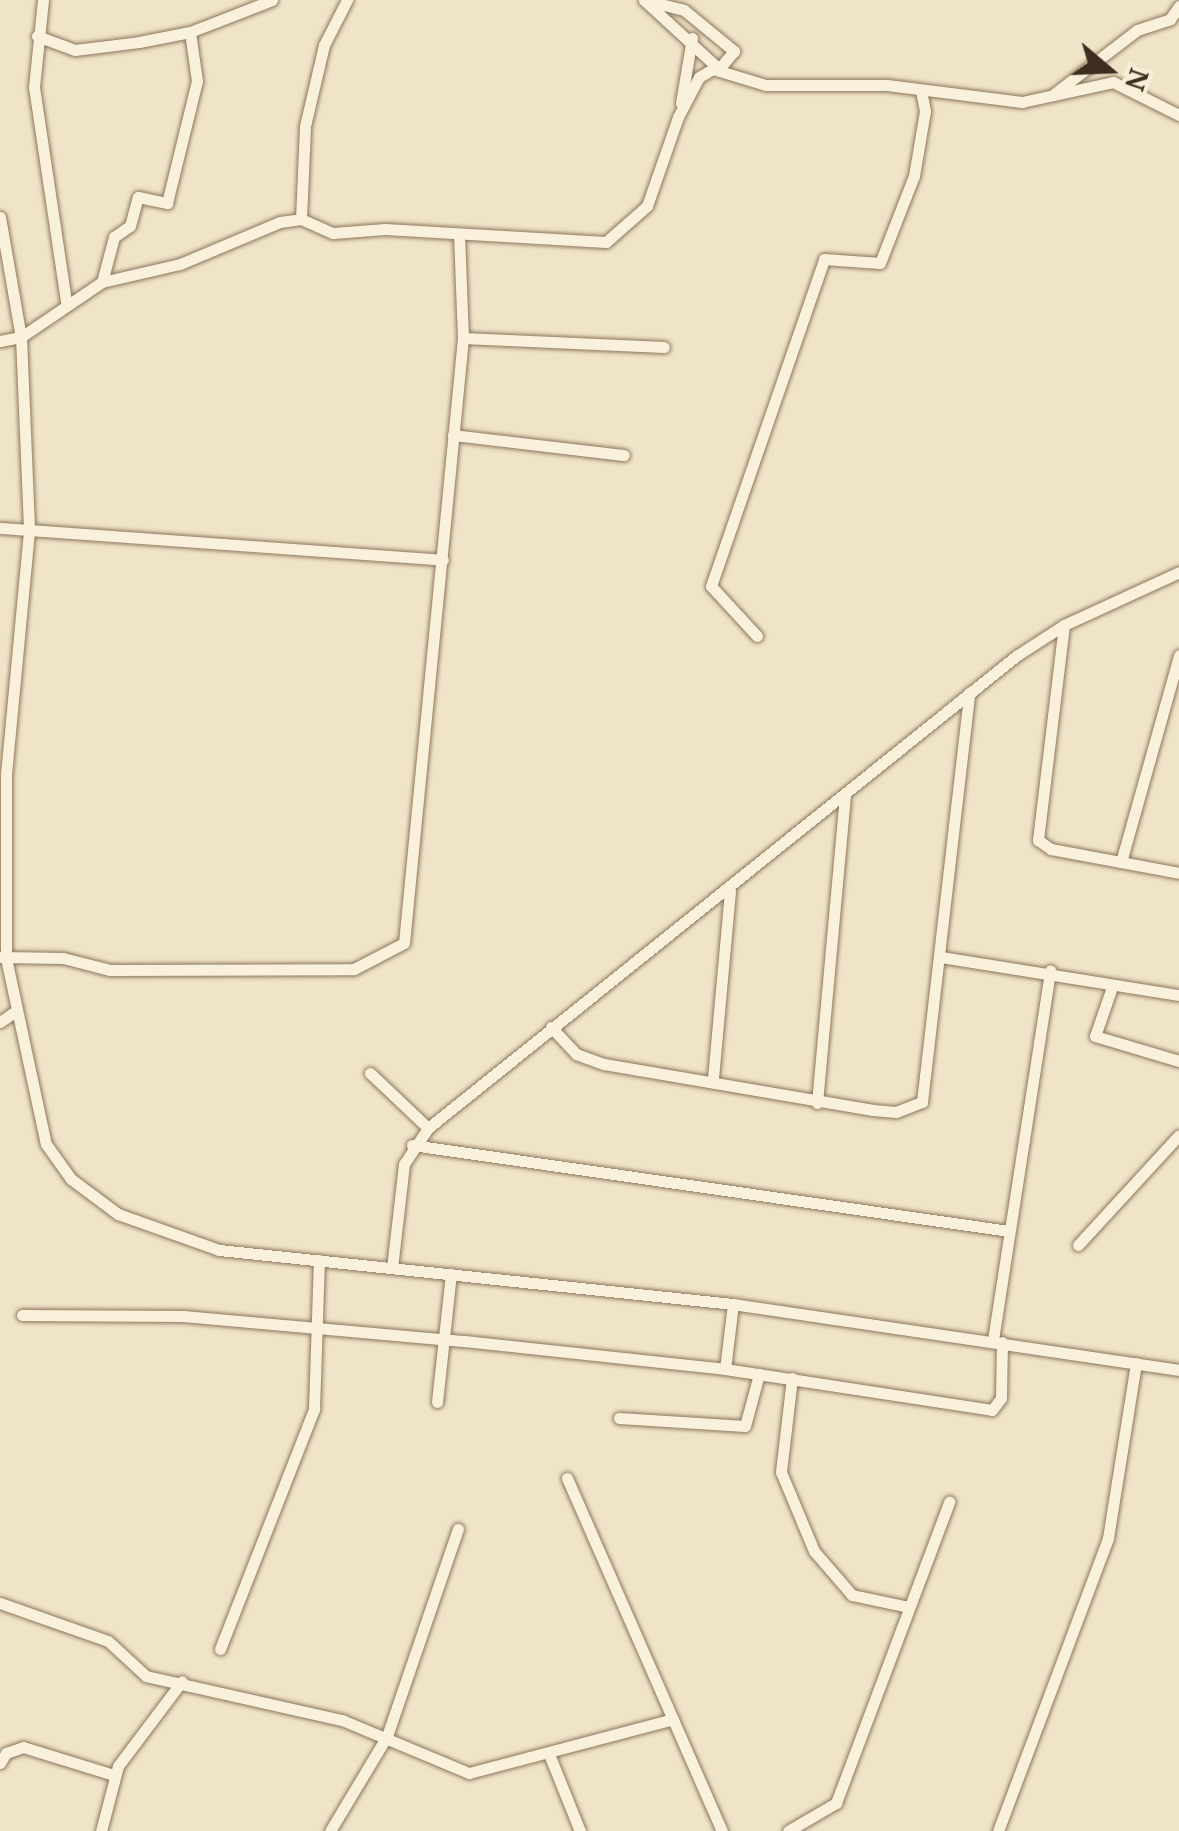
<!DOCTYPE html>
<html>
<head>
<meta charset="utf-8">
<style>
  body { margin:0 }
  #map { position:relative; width:1179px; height:1831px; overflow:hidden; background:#f0e4c8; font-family:"PT Serif",serif }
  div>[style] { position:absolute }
  .roads { filter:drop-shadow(0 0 2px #8d765c) drop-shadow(0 0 2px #8d765c) }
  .street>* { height:11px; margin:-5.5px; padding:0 5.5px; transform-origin:5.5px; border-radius:5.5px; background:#faf1dc }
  span { translate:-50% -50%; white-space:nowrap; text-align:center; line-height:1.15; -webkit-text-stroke:9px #f7eed8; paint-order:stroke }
  .north { position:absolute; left:1059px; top:20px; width:100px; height:100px; -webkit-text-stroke:8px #f7eed8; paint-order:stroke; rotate:109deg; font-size:28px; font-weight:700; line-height:40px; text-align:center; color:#3d2e20 }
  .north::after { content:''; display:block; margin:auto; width:35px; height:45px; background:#3d2e20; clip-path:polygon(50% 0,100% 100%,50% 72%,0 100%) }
</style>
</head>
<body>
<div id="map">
  <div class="roads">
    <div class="street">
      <i style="left:43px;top:0;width:87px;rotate:95.9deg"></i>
      <i style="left:34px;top:87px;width:217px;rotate:81.5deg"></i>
      <i style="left:644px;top:0;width:41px;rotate:14deg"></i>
      <i style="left:684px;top:10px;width:65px;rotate:39.4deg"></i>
      <i style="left:734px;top:51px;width:23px;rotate:130deg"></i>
      <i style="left:719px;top:69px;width:102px;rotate:-137.4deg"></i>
      <i style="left:37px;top:36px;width:40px;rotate:20.2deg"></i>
      <i style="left:75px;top:50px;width:64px;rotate:-7.1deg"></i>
      <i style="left:139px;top:42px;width:52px;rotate:-11.1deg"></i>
      <i style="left:190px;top:32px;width:88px;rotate:-21.3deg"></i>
      <i style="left:1055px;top:93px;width:103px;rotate:-37.5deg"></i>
      <i style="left:1137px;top:30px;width:35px;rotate:-18deg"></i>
      <i style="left:1170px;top:19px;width:16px;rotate:-55deg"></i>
      <i style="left:681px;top:103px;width:66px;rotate:-80.4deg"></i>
      <i style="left:0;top:217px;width:122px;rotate:80.1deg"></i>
      <i style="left:21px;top:337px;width:194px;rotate:87.6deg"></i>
      <i style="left:29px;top:531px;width:246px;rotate:95.4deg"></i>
      <i style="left:6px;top:776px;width:182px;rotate:90deg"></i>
      <i style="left:6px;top:958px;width:190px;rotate:77.9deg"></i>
      <i style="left:46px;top:1144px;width:43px;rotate:54.5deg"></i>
      <i style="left:71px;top:1179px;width:59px;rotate:36.7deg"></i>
      <i style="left:118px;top:1214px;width:107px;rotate:19.6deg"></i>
      <i style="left:219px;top:1250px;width:517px;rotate:6deg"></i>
      <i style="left:733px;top:1304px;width:451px;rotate:8.4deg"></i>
      <i style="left:301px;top:219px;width:93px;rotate:-87.5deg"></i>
      <i style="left:305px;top:126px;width:83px;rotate:-76.8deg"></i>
      <i style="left:324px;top:45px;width:51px;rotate:-62.9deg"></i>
      <i style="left:102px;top:282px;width:47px;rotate:-75.1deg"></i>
      <i style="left:114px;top:237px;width:19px;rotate:-35deg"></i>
      <i style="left:130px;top:226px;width:30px;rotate:-75deg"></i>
      <i style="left:138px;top:197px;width:30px;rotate:12deg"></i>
      <i style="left:167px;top:203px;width:126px;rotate:-76.2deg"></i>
      <i style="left:197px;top:81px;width:49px;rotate:-98.1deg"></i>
      <i style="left:463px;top:338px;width:201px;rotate:2.6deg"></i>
      <i style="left:0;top:341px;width:21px;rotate:-11deg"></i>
      <i style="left:21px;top:337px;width:98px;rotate:-34.2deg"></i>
      <i style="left:102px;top:282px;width:80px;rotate:-13deg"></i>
      <i style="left:180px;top:264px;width:108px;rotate:-22.8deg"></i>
      <i style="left:280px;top:222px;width:21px;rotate:-8deg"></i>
      <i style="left:301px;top:219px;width:35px;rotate:24deg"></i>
      <i style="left:333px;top:233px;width:52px;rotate:-4.4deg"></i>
      <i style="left:385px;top:229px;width:221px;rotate:3.4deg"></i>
      <i style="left:606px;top:242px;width:55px;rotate:-41.3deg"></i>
      <i style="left:647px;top:206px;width:94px;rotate:-70.8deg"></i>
      <i style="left:678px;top:117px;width:45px;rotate:-62.3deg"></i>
      <i style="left:699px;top:77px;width:16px;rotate:-30deg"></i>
      <i style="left:713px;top:69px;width:55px;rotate:16.8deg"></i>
      <i style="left:766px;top:85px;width:121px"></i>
      <i style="left:887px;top:85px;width:136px;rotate:7.2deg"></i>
      <i style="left:1022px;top:102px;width:93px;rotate:-12.4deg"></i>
      <i style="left:1113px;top:82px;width:74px;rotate:26.6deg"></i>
      <i style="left:453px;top:435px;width:172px;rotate:6.7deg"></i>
      <i style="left:0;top:528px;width:444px;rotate:4.1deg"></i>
      <i style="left:1064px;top:625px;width:217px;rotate:96.9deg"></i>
      <i style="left:1038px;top:840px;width:16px;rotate:35deg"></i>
      <i style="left:1051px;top:849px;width:130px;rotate:10.6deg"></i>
      <i style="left:757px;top:636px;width:68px;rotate:-132.6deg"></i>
      <i style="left:711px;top:586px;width:346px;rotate:-70.9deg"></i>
      <i style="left:824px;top:259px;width:56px;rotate:4.1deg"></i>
      <i style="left:880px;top:263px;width:93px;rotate:-68.7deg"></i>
      <i style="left:914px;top:176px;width:66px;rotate:-80.4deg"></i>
      <i style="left:925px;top:111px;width:21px;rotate:-101deg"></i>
      <i style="left:1121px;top:862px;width:215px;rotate:-74.3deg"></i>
      <i style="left:0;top:957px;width:63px;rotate:0.9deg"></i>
      <i style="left:63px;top:958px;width:49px;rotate:14.3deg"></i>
      <i style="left:110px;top:970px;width:244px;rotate:-0.2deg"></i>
      <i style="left:354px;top:969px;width:56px;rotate:-27.5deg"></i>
      <i style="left:404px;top:943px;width:608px;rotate:-84.43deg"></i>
      <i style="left:463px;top:338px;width:104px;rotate:-92.2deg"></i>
      <i style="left:941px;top:957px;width:241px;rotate:9.1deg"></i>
      <i style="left:1112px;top:987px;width:52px;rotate:109.1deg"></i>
      <i style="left:1095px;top:1036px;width:88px;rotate:16.6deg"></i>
      <i style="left:0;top:1022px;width:21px;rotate:-35deg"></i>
      <i style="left:551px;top:1027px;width:37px;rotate:47deg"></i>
      <i style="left:576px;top:1054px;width:30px;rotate:20deg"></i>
      <i style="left:604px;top:1064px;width:273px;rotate:9.7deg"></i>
      <i style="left:873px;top:1110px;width:23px;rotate:5deg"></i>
      <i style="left:896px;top:1112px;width:28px;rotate:-21deg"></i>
      <i style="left:922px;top:1102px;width:412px;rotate:-83.4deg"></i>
      <i style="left:370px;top:1073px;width:80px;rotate:43.5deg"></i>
      <i style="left:713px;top:1078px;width:188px;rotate:-84.8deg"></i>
      <i style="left:817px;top:1103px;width:307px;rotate:-84.8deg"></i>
      <i style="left:412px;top:1145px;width:603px;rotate:8.2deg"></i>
      <i style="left:1078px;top:1245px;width:149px;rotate:-47.4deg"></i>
      <i style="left:392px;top:1268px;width:105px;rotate:-83.4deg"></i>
      <i style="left:404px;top:1164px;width:43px;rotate:-56.3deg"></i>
      <i style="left:428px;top:1128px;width:754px;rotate:-38.75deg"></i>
      <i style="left:1016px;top:656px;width:57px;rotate:-32.9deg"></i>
      <i style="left:1064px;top:625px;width:127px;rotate:-24.7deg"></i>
      <i style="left:22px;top:1315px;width:161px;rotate:0.4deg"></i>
      <i style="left:183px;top:1316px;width:283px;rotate:5.1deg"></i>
      <i style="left:465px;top:1341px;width:262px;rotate:6.1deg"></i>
      <i style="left:725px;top:1369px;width:270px;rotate:8.7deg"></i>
      <i style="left:992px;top:1410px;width:15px;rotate:-53deg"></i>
      <i style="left:1001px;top:1398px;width:56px;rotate:-89deg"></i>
      <i style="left:993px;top:1340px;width:374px;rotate:-81.2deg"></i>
      <i style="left:725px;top:1369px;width:65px;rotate:-83deg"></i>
      <i style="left:792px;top:1378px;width:95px;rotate:96.7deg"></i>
      <i style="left:781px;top:1472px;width:86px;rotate:67.3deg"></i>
      <i style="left:814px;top:1551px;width:58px;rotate:49.2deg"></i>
      <i style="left:852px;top:1595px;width:58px;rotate:11.9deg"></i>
      <i style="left:437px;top:1402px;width:129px;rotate:-83.8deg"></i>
      <i style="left:619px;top:1418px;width:126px;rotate:3.6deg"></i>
      <i style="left:745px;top:1426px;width:54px;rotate:-74.9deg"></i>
      <i style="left:567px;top:1478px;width:386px;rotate:66.3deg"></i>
      <i style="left:0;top:1603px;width:114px;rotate:19.4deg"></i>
      <i style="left:108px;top:1641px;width:52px;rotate:42.6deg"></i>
      <i style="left:146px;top:1676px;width:201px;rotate:12.7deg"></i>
      <i style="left:342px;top:1720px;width:138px;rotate:22.7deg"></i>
      <i style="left:469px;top:1773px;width:211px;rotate:-14.8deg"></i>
      <i style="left:220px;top:1649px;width:258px;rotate:-68.6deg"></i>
      <i style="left:314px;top:1409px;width:149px;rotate:-88.1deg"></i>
      <i style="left:549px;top:1754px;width:83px;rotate:68.1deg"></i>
      <i style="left:0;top:1763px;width:12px;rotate:-59deg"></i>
      <i style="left:6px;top:1753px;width:18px;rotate:-19deg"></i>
      <i style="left:23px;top:1747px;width:95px;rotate:17.1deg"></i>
      <i style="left:101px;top:1831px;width:67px;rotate:-75.3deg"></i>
      <i style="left:118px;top:1766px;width:106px;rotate:-53deg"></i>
      <i style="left:330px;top:1831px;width:111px;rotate:-59deg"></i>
      <i style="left:387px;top:1736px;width:219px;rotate:-71.1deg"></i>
      <i style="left:788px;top:1831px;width:56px;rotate:-30.3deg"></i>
      <i style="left:836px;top:1803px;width:322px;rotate:-69.4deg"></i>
      <i style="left:998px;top:1831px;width:313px;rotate:-69.4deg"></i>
      <i style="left:1108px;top:1538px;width:177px;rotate:-80.9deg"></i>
    </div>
  </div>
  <div class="north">N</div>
</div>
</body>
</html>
